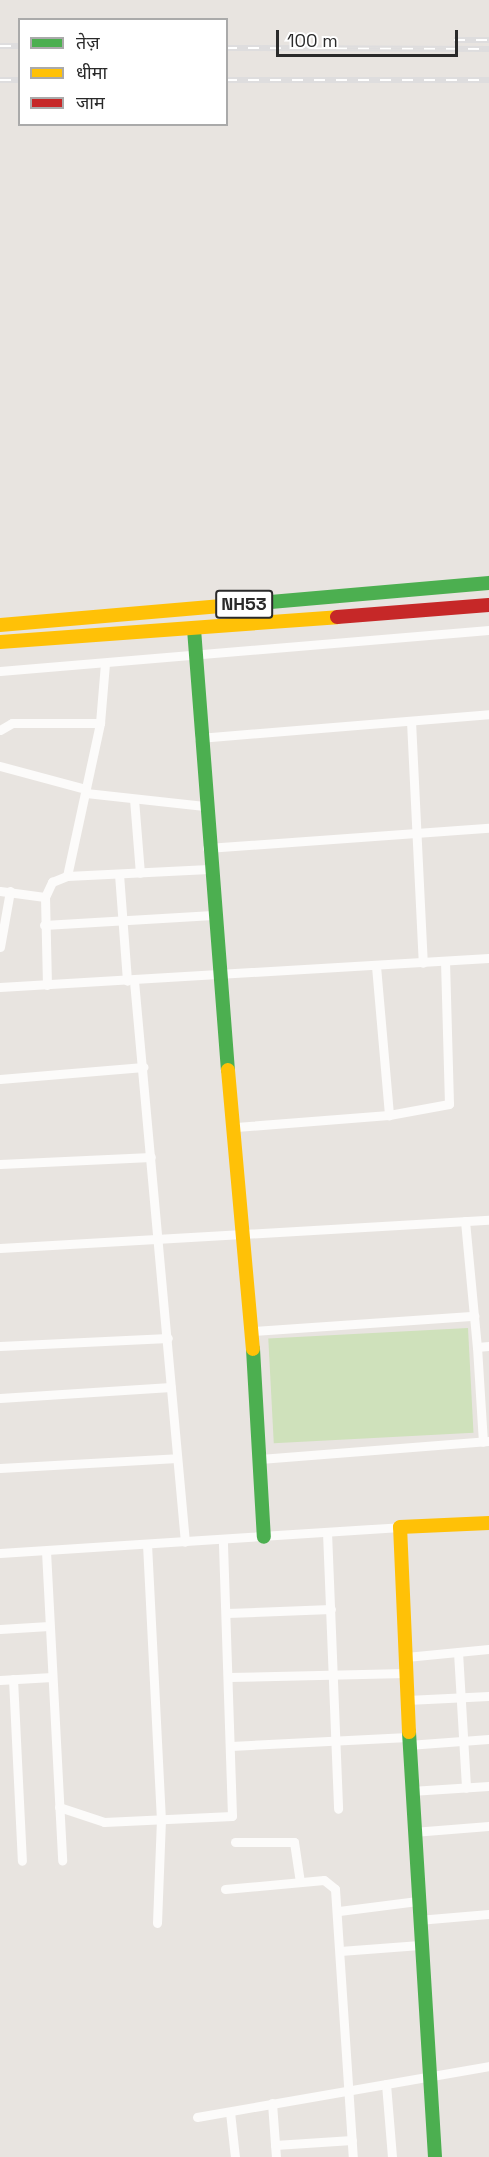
<!DOCTYPE html>
<html>
<head>
<meta charset="utf-8">
<style>
  body { margin:0 }
  #map { position:relative; width:489px; height:2157px; overflow:hidden; background:#e8e4e0; font-family:"Space Grotesk","Noto Sans Devanagari",sans-serif }
  div>[style] { position:absolute }
  .green>* { inset:0; background:#cfe1bb; transform-origin:0 0 }
  .street>* { height:9px; margin:-4.5px; padding:0 4.5px; transform-origin:4.5px; border-radius:4.5px; background:#fcfbfa }
  .fast>* { height:14px; margin:-7px; padding:0 7px; transform-origin:7px; border-radius:7px; background:#4caf50 }
  .slow>* { height:14px; margin:-7px; padding:0 7px; transform-origin:7px; border-radius:7px; background:#ffc107 }
  .jam>* { height:14px; margin:-7px; padding:0 7px; transform-origin:7px; border-radius:7px; background:#c62828 }
  .rail>* { height:6px; margin-top:-3px; transform-origin:0; background:repeating-linear-gradient(90deg,#fff 0 11px,#deddde 0 22px); box-sizing:border-box; border-block:2px solid #deddde }
  span { translate:-50% -50%; white-space:nowrap; text-align:center; line-height:1.15; -webkit-text-stroke:4.5px #fff; paint-order:stroke }
  .shield-label span { padding:2px 4px; background:#fff; border:2px solid; border-radius:4px; -webkit-text-stroke-width:0 }
  .shield-label { font-size:18px; color:#2a2a2a; font-weight:700 }
  .legend { position:absolute; left:18px; top:18px; width:210px; height:108px; box-sizing:border-box; background:#fff; border:2px solid #aaa; margin:0; padding:8px 10px; list-style:none; font-size:18px; color:#2a2a2a }
  .legend li { display:flex; align-items:center; gap:12px; height:30px }
  .legend b { width:30px; border:2px solid #aaa }
  .scale { position:absolute; left:276px; top:30px; width:182px; height:27px; box-sizing:border-box; border:3px solid #2a2a2a; border-top:0; padding-left:8px; font-size:18px; line-height:21px; white-space:nowrap; color:#2a2a2a; -webkit-text-stroke:4px #fff; paint-order:stroke }
</style>
</head>
<body>
<div id="map">
  <div class="green">
    <i style="left:468px;top:1328px;width:105px;height:200px;rotate:87deg"></i>
  </div>
  <div class="street">
    <i style="left:0;top:671px;width:491px;rotate:-4.8deg"></i>
    <i style="left:411px;top:721px;width:242px;rotate:87.2deg"></i>
    <i style="left:0;top:730px;width:14px;rotate:-30deg"></i>
    <i style="left:12px;top:723px;width:88px"></i>
    <i style="left:199px;top:738px;width:291px;rotate:-4.7deg"></i>
    <i style="left:0;top:766px;width:89px;rotate:15deg"></i>
    <i style="left:86px;top:793px;width:119px;rotate:6.3deg"></i>
    <i style="left:134px;top:799px;width:74px;rotate:85.4deg"></i>
    <i style="left:207px;top:848px;width:283px;rotate:-4.1deg"></i>
    <i style="left:119px;top:874px;width:107px;rotate:85.7deg"></i>
    <i style="left:67px;top:876px;width:142px;rotate:-2.8deg"></i>
    <i style="left:0;top:891px;width:45px;rotate:7.6deg"></i>
    <i style="left:44px;top:925px;width:169px;rotate:-3.4deg"></i>
    <i style="left:0;top:947px;width:57px;rotate:-79.9deg"></i>
    <i style="left:376px;top:966px;width:150px;rotate:85deg"></i>
    <i style="left:134px;top:981px;width:563px;rotate:84.81deg"></i>
    <i style="left:47px;top:985px;width:88px;rotate:-91.3deg"></i>
    <i style="left:45px;top:897px;width:17px;rotate:-65deg"></i>
    <i style="left:52px;top:882px;width:16px;rotate:-22deg"></i>
    <i style="left:67px;top:876px;width:157px;rotate:-77.8deg"></i>
    <i style="left:100px;top:723px;width:59px;rotate:-85.2deg"></i>
    <i style="left:0;top:987px;width:490px;rotate:-3.4deg"></i>
    <i style="left:0;top:1079px;width:144px;rotate:-4.8deg"></i>
    <i style="left:236px;top:1127px;width:153px;rotate:-4.5deg"></i>
    <i style="left:389px;top:1115px;width:61px;rotate:-10.4deg"></i>
    <i style="left:449px;top:1104px;width:143px;rotate:-91.6deg"></i>
    <i style="left:0;top:1164px;width:151px;rotate:-2.7deg"></i>
    <i style="left:465px;top:1221px;width:127px;rotate:84.6deg"></i>
    <i style="left:477px;top:1347px;width:12px;rotate:-5deg"></i>
    <i style="left:0;top:1248px;width:490px;rotate:-3.3deg"></i>
    <i style="left:252px;top:1331px;width:223px;rotate:-3.9deg"></i>
    <i style="left:0;top:1346px;width:168px;rotate:-2.7deg"></i>
    <i style="left:477px;top:1347px;width:95px;rotate:86.4deg"></i>
    <i style="left:0;top:1398px;width:171px;rotate:-3.7deg"></i>
    <i style="left:260px;top:1459px;width:230px;rotate:-4.5deg"></i>
    <i style="left:0;top:1468px;width:177px;rotate:-3.2deg"></i>
    <i style="left:327px;top:1532px;width:277px;rotate:87.7deg"></i>
    <i style="left:147px;top:1544px;width:275px;rotate:87.1deg"></i>
    <i style="left:161px;top:1819px;width:104px;rotate:92.2deg"></i>
    <i style="left:46px;top:1551px;width:310px;rotate:87deg"></i>
    <i style="left:0;top:1553px;width:401px;rotate:-3.7deg"></i>
    <i style="left:227px;top:1613px;width:104px;rotate:-2.2deg"></i>
    <i style="left:0;top:1629px;width:49px;rotate:-3.5deg"></i>
    <i style="left:458px;top:1652px;width:136px;rotate:86.6deg"></i>
    <i style="left:406px;top:1657px;width:83px;rotate:-5.5deg"></i>
    <i style="left:229px;top:1677px;width:177px;rotate:-1.3deg"></i>
    <i style="left:13px;top:1679px;width:182px;rotate:87.2deg"></i>
    <i style="left:0;top:1680px;width:52px;rotate:-3.3deg"></i>
    <i style="left:407px;top:1700px;width:82px;rotate:-2.8deg"></i>
    <i style="left:408px;top:1745px;width:81px;rotate:-4.2deg"></i>
    <i style="left:231px;top:1746px;width:177px;rotate:-2.9deg"></i>
    <i style="left:411px;top:1791px;width:78px;rotate:-3.7deg"></i>
    <i style="left:59px;top:1807px;width:47px;rotate:18.4deg"></i>
    <i style="left:104px;top:1822px;width:128px;rotate:-2.7deg"></i>
    <i style="left:232px;top:1816px;width:276px;rotate:-91.9deg"></i>
    <i style="left:413px;top:1832px;width:76px;rotate:-4.5deg"></i>
    <i style="left:235px;top:1842px;width:59px"></i>
    <i style="left:294px;top:1842px;width:40px;rotate:81.5deg"></i>
    <i style="left:225px;top:1889px;width:99px;rotate:-5.2deg"></i>
    <i style="left:324px;top:1880px;width:14px;rotate:39deg"></i>
    <i style="left:335px;top:1889px;width:269px;rotate:86.2deg"></i>
    <i style="left:339px;top:1911px;width:79px;rotate:-7.3deg"></i>
    <i style="left:418px;top:1920px;width:71px;rotate:-4.8deg"></i>
    <i style="left:340px;top:1951px;width:80px;rotate:-4.3deg"></i>
    <i style="left:386px;top:2084px;width:73px;rotate:85.3deg"></i>
    <i style="left:272px;top:2103px;width:54px;rotate:85.8deg"></i>
    <i style="left:230px;top:2112px;width:45px;rotate:83.7deg"></i>
    <i style="left:197px;top:2117px;width:296px;rotate:-9.9deg"></i>
    <i style="left:275px;top:2145px;width:77px;rotate:-3.7deg"></i>
  </div>
  <div class="fast">
    <i style="left:259px;top:603px;width:231px;rotate:-5deg"></i>
    <i style="left:194px;top:629px;width:442px;rotate:85.6deg"></i>
    <i style="left:253px;top:1349px;width:188px;rotate:86.7deg"></i>
    <i style="left:409px;top:1732px;width:426px;rotate:86.5deg"></i>
  </div>
  <div class="slow">
    <i style="left:0;top:625px;width:260px;rotate:-4.9deg"></i>
    <i style="left:0;top:642px;width:338px;rotate:-4.2deg"></i>
    <i style="left:228px;top:1070px;width:280px;rotate:84.9deg"></i>
    <i style="left:409px;top:1732px;width:205px;rotate:-92.5deg"></i>
    <i style="left:400px;top:1527px;width:89px;rotate:-2.6deg"></i>
  </div>
  <div class="jam">
    <i style="left:337px;top:617px;width:152px;rotate:-4.5deg"></i>
  </div>
  <div class="rail">
    <i style="left:454px;top:40px;width:35px"></i>
    <i style="left:0;top:46px;width:20px"></i>
    <i style="left:226px;top:48px;width:263px;rotate:0.2deg"></i>
    <i style="left:0;top:80px;width:20px"></i>
    <i style="left:226px;top:80px;width:263px"></i>
  </div>
  <div class="shield-label">
    <span style="left:244px;top:604px">NH53</span>
  </div>
  <ul class="legend">
  <li><b style="height:8px;background:#4caf50"></b>तेज़</li>
  <li><b style="height:8px;background:#ffc107"></b>धीमा</li>
  <li><b style="height:8px;background:#c62828"></b>जाम</li>
  </ul>
  <div class="scale">100 m</div>
</div>
</body>
</html>
